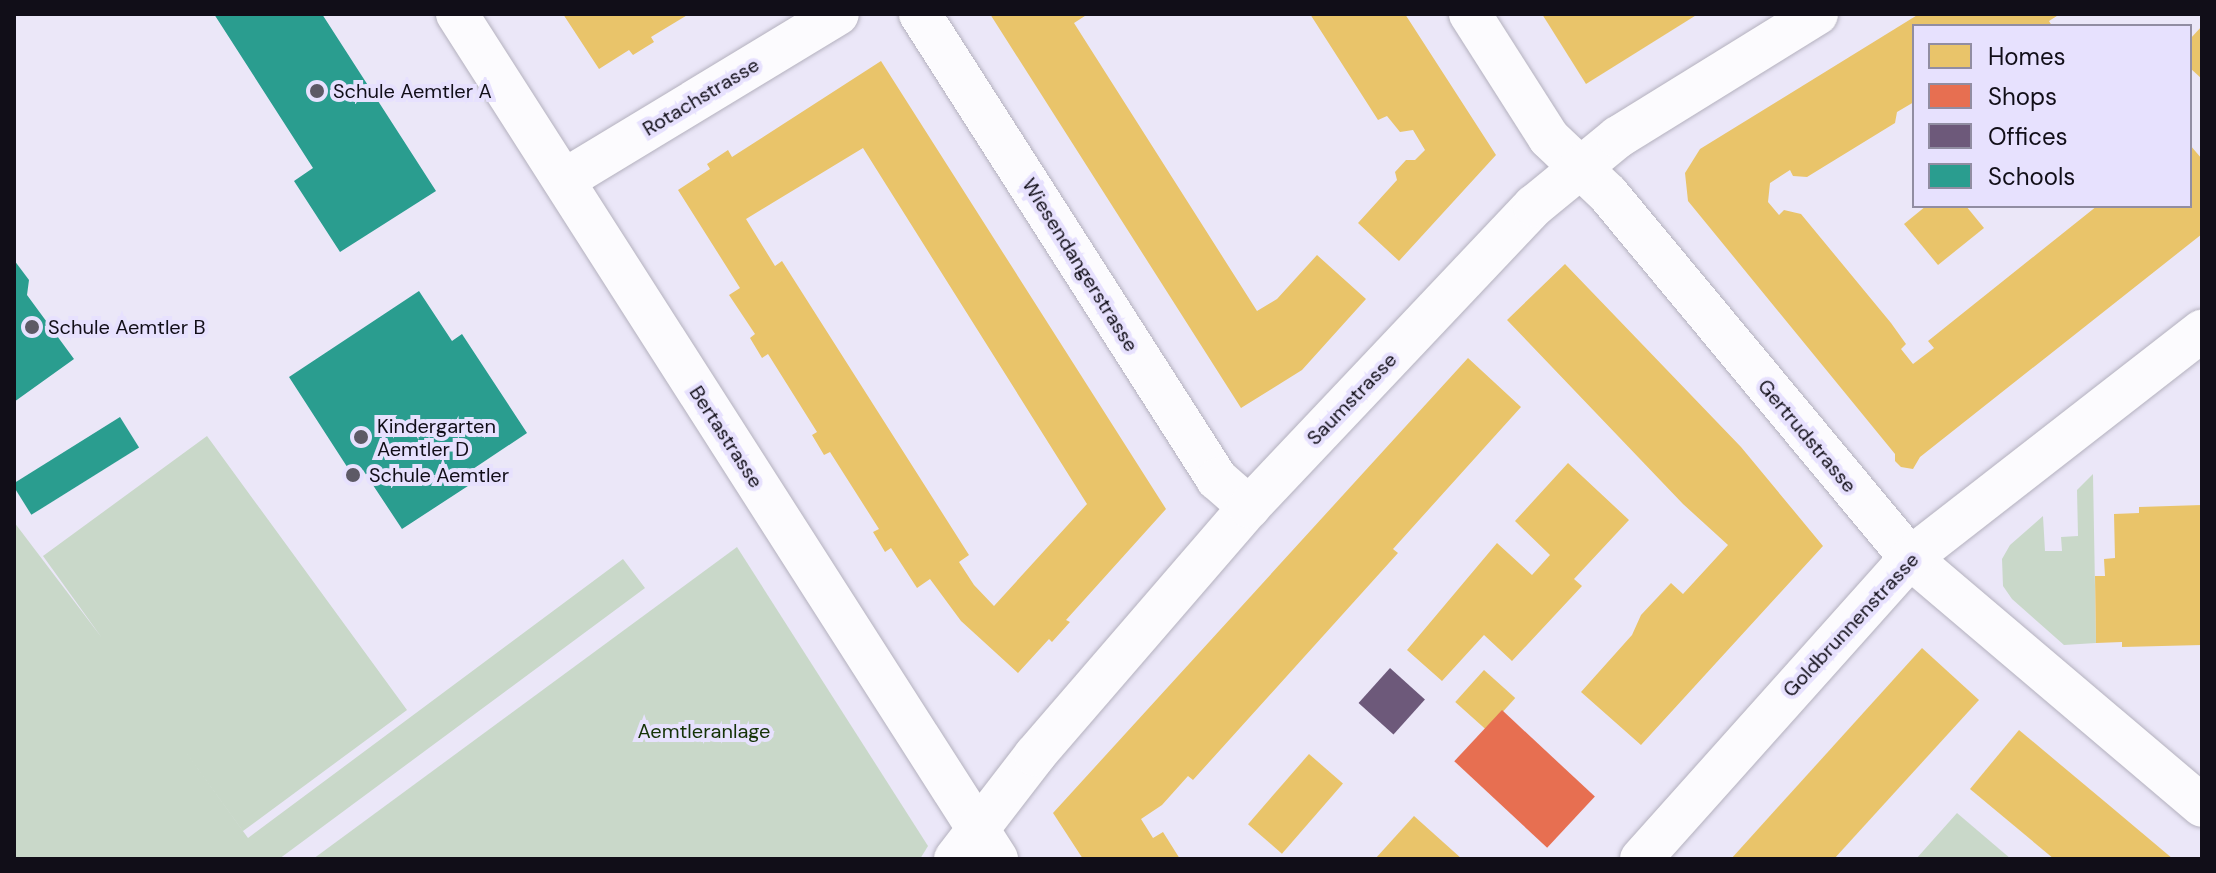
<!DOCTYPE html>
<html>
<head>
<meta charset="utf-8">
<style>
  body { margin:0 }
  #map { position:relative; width:2216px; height:873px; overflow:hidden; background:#ebe7f8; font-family:"DM Sans",sans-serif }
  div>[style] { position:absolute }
  .green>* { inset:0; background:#c9d8c9 }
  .homes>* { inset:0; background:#e9c46a; transform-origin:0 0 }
  .shops>* { inset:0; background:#e76f51; transform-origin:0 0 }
  .offices>* { inset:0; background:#6d597a; transform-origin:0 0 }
  .schools>* { inset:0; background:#2a9d8f; transform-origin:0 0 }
  .roads { filter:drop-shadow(0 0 2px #b4b1be) drop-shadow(0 0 2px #b4b1be) }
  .minor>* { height:42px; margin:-21px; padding:0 21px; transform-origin:21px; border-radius:21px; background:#fcfbfe }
  .dots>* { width:22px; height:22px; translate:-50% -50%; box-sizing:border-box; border:4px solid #e7e1fe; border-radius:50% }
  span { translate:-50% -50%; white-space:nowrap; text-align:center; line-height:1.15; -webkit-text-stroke:8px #e7e1fe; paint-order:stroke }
  .poi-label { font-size:20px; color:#110e18 }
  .left { translate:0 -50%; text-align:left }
  .street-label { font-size:20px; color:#110e18 }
  .park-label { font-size:20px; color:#143306 }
  .frame { position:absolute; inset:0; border:16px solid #110e18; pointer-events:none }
  .legend { position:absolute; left:1912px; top:24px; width:280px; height:184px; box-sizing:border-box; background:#e7e1fe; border:2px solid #918da2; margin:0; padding:10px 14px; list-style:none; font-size:24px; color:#110e18 }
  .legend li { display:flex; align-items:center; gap:16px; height:40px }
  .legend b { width:40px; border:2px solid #918da2 }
</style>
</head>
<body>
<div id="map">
  <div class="green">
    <i style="clip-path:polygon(207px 436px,407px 710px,243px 831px,169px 729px,248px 838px,623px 559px,645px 588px,279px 859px,14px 859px,14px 522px,102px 638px,43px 556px)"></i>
    <i style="clip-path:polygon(2093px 474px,2096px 643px,2064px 645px,2012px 599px,2003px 586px,2002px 559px,2010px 545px,2043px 516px,2045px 551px,2062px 551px,2061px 537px,2078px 536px,2077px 490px)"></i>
    <i style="clip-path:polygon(737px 547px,928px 846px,920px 859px,313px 859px)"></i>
    <i style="clip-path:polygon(1957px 813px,2011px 859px,1916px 859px)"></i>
  </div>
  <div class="homes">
    <i style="clip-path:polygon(563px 14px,689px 14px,651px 37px,654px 42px,633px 55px,629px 50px,599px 69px)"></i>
    <i style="clip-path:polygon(990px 14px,1088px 14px,1074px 23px,1257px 311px,1277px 299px,1317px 255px,1366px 299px,1302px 370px,1241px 408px)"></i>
    <i style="clip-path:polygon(1310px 14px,1405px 14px,1496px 155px,1399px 261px,1358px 223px,1397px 180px,1395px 172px,1406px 160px,1415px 160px,1425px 150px,1413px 130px,1400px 132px,1387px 116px,1378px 120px)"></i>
    <i style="clip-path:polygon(1542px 14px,1698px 14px,1586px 84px)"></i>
    <i style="clip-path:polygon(1919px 14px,2060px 14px,2049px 21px,2052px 26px,1914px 26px,1914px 102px,1897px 112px,1895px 123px,1807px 177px,1793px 176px,1790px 170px,1770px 183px,1768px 202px,1779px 215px,1784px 210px,1801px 214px,1891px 323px,1906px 344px,1901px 349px,1913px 364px,1934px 348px,1928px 341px,2097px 206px,2190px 206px,2190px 145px,2202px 159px,2202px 234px,1920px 457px,1913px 469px,1901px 467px,1895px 461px,1895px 454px,1688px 201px,1685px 173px,1700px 149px)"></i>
    <i style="clip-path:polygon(2202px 26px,2202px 79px,2190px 68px,2190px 39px)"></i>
    <i style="clip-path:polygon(evenodd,881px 61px,1166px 509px,1066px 620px,1070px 622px,1052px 642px,1049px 639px,1018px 673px,961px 621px,930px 579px,917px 588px,891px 548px,885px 552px,873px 532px,879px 529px,830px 452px,824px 455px,812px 435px,817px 432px,768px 354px,762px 358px,750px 338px,755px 334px,729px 295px,740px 288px,678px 190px,710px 169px,707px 164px,728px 150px,732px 157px,881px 61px,863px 148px,1087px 504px,994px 606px,974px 585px,959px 562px,969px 555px,782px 261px,775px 266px,746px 219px,863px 148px)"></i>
    <i style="clip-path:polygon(1926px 206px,1966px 206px,1984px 228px,1938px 265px,1904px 224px)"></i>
    <i style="clip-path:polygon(1565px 264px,1741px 447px,1823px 546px,1641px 745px,1581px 692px,1632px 635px,1641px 615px,1671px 583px,1683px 594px,1728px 545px,1683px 504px,1507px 320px)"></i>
    <i style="clip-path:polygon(1468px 358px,1521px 407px,1393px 549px,1398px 553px,1193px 780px,1188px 776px,1162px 805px,1141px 819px,1153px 838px,1163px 832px,1180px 859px,1083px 859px,1053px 813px)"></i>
    <i style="clip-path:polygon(1568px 463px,1629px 520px,1574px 579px,1582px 586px,1512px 661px,1484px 635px,1442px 681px,1407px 650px,1497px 543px,1532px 575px,1550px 555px,1515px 521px)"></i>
    <i style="clip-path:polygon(2202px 505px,2202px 645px,2122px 647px,2122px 642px,2096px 643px,2095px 576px,2105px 576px,2104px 559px,2115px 558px,2114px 514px,2139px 513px,2139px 507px)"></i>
    <i style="clip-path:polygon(1922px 648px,1979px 700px,1834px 859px,1731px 859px)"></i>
    <i style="left:1484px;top:670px;width:42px;height:43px;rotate:42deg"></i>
    <i style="clip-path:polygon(2019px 730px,2110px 806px,2173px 859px,2054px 859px,1970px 789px)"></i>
    <i style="left:1309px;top:754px;width:45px;height:93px;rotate:41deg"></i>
    <i style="clip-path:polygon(1414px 816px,1462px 859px,1375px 859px)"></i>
  </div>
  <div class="shops">
    <i style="left:1502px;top:710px;width:127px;height:70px;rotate:43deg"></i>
  </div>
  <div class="offices">
    <i style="left:1390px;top:668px;width:47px;height:47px;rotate:42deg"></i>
  </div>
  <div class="schools">
    <i style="clip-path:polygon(214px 14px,322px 14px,436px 191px,340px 252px,294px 181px,313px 168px)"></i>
    <i style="clip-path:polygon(14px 260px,29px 280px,27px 295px,74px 359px,14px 402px)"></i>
    <i style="clip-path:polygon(419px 291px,452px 341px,462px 334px,527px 433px,464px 475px,471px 484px,402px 529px,363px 470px,353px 476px,289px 377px)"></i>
    <i style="left:120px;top:417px;width:36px;height:127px;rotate:58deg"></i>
  </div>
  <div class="roads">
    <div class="minor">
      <i style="left:457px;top:14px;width:1003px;rotate:57.42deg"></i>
      <i style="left:920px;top:14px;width:552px;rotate:57.43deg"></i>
      <i style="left:1217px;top:479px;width:43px;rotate:41.2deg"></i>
      <i style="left:1470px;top:14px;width:147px;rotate:57.5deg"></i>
      <i style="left:1549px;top:138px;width:81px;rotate:43.5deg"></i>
      <i style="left:1608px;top:194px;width:473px;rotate:50.3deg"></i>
      <i style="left:1910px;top:558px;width:383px;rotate:40.3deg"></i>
      <i style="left:564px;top:180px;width:320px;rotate:-31.2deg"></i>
      <i style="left:955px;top:859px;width:131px;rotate:-52.4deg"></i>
      <i style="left:1035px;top:755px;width:328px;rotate:-49.2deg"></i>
      <i style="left:1249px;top:507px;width:415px;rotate:-46.6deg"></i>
      <i style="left:1534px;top:206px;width:109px;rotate:-39.4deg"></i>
      <i style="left:1618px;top:137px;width:234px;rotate:-31.7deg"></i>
      <i style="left:1641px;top:859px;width:404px;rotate:-48.2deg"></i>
      <i style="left:1910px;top:558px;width:370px;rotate:-37.9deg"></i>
    </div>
  </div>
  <div class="dots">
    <i style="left:317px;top:91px;background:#5d5a66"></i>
    <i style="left:32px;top:327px;background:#5d5a66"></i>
    <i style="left:361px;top:437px;background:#5d5a66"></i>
    <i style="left:353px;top:475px;background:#5d5a66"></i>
  </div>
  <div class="poi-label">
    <span class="left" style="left:333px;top:91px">Schule Aemtler A</span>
    <span class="left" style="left:48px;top:327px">Schule Aemtler B</span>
    <span class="left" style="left:377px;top:438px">Kindergarten<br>Aemtler D</span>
    <span class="left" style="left:369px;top:475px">Schule Aemtler</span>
  </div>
  <div class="street-label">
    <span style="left:701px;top:97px;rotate:-31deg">Rotachstrasse</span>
    <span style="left:1080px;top:265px;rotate:58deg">Wiesendangerstrasse</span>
    <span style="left:1352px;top:399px;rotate:-46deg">Saumstrasse</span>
    <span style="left:1807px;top:436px;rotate:50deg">Gertrudstrasse</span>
    <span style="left:726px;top:437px;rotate:57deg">Bertastrasse</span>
    <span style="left:1851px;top:625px;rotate:-47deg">Goldbrunnenstrasse</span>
  </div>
  <div class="park-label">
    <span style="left:704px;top:731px">Aemtleranlage</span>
  </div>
  <div class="frame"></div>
  <ul class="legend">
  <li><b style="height:22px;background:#e9c46a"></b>Homes</li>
  <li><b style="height:22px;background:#e76f51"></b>Shops</li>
  <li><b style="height:22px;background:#6d597a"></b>Offices</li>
  <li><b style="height:22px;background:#2a9d8f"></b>Schools</li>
  </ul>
</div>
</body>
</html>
